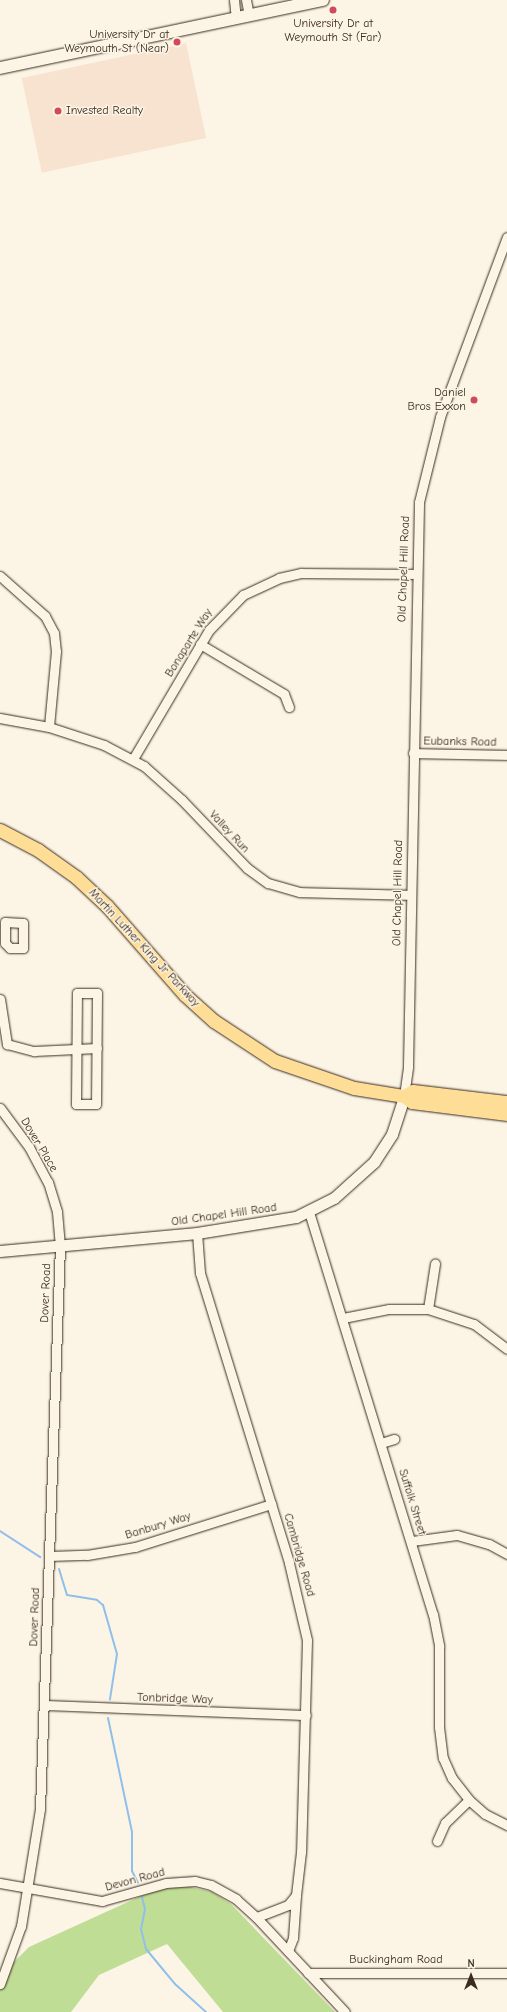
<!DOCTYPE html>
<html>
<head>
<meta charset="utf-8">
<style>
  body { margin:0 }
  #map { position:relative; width:507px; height:2012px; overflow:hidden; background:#fcf5e5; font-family:"Comic Neue",sans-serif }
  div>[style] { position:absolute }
  .built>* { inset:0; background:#f7e3d0; transform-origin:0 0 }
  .green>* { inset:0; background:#c0dd95 }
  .stream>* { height:2px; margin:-1px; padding:0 1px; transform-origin:1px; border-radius:1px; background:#8fbfea }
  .roads { filter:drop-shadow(0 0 1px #3b2a1e) drop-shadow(0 0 1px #3b2a1e) }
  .minor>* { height:9px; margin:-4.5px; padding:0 4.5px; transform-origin:4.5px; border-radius:4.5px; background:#fcf5e5 }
  .tertiary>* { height:11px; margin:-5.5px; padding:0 5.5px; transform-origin:5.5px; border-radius:5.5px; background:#fcf5e5 }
  .secondary>* { height:12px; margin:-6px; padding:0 6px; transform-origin:6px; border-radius:6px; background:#fcf5e5 }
  .primary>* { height:13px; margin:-6.5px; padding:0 6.5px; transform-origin:6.5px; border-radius:6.5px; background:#fedd96 }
  .dots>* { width:11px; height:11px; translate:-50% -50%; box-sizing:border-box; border:2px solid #fcf5e5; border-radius:50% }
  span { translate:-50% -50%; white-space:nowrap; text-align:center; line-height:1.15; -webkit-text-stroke:3px #fcf5e5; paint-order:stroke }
  .poi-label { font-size:12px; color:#3b2a1e }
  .right { translate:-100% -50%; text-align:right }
  .left { translate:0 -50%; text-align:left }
  .street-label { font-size:12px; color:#3b2a1e }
  .north { position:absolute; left:451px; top:1956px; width:40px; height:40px; -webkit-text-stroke:3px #fcf5e5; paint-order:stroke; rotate:0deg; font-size:11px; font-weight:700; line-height:16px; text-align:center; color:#3b2a1e }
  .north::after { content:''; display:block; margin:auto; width:14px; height:18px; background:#3b2a1e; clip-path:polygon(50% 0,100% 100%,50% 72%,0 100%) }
</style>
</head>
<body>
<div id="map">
  <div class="built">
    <i style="left:186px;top:43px;width:97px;height:168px;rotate:78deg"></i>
  </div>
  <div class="green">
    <i style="clip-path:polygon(183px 1885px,212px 1892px,231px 1904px,335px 2012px,223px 2012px,167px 1944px,99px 1975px,71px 2012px,0 2012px,0 1976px,29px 1947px,152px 1891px)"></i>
  </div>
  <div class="stream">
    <i style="left:0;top:1531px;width:48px;rotate:33deg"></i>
    <i style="left:59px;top:1569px;width:27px;rotate:73deg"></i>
    <i style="left:67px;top:1595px;width:30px;rotate:9deg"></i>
    <i style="left:97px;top:1600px;width:8px;rotate:40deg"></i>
    <i style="left:103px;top:1605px;width:51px;rotate:74.1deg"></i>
    <i style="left:117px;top:1654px;width:46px;rotate:98.8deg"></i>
    <i style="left:108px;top:1718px;width:116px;rotate:78.1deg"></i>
    <i style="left:132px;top:1832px;width:39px;rotate:90deg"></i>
    <i style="left:132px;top:1871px;width:13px;rotate:63deg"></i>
    <i style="left:142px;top:1897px;width:12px;rotate:76deg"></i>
    <i style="left:145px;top:1909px;width:20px;rotate:101deg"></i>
    <i style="left:141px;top:1929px;width:21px;rotate:76deg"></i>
    <i style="left:146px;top:1949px;width:45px;rotate:50.4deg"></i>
    <i style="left:175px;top:1984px;width:42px;rotate:42.1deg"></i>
  </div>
  <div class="roads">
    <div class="minor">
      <i style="left:234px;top:0;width:18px;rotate:84deg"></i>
      <i style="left:246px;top:0;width:15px;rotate:79deg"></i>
      <i style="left:0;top:576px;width:60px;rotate:41.6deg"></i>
      <i style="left:45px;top:616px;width:19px;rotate:62deg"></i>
      <i style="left:54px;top:633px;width:18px;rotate:84deg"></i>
      <i style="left:56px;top:651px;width:76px;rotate:95.3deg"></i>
      <i style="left:49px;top:727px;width:50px;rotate:-169.6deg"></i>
      <i style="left:200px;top:644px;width:98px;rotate:30.8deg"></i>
      <i style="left:284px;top:694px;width:14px;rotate:69deg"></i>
      <i style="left:49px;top:727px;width:58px;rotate:18.1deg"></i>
      <i style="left:104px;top:745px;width:45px;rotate:27.7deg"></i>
      <i style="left:144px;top:766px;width:51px;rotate:41.8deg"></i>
      <i style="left:182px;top:800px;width:94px;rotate:46.3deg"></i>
      <i style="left:247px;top:868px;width:26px;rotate:36deg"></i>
      <i style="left:268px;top:883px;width:33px;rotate:16deg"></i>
      <i style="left:300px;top:892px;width:111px;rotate:1.5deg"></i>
      <i style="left:413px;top:753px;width:94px;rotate:1.2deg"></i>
      <i style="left:133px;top:759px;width:150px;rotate:-59.5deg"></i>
      <i style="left:209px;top:630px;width:49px;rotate:-45.8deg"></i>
      <i style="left:243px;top:595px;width:40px;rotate:-25deg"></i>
      <i style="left:279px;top:578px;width:23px;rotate:-13deg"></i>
      <i style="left:301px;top:573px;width:115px;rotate:0.5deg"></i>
      <i style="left:5px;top:922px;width:18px;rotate:3deg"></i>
      <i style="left:23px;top:923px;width:25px;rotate:90deg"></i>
      <i style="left:23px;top:948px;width:13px;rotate:180deg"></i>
      <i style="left:10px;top:948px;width:7px;rotate:-135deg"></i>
      <i style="left:5px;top:943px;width:21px;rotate:-90deg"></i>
      <i style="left:77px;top:993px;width:20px"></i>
      <i style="left:97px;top:993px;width:111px;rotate:90.5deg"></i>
      <i style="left:96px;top:1104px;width:20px;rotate:180deg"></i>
      <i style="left:76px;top:1104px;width:111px;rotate:-89.5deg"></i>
      <i style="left:0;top:999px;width:46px;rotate:81.2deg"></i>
      <i style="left:7px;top:1044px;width:28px;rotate:15deg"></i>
      <i style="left:34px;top:1051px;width:63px;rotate:-2.7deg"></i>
      <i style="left:404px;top:1096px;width:30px;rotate:-82deg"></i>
      <i style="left:408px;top:1066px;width:564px;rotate:-88.88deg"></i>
      <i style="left:419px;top:502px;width:88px;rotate:-76.1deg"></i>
      <i style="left:440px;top:417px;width:192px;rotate:-69.6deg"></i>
      <i style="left:0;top:1108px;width:49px;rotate:53.4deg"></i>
      <i style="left:29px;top:1147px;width:40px;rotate:62deg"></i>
      <i style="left:48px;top:1182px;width:31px;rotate:73deg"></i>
      <i style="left:57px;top:1212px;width:33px;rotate:85deg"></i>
      <i style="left:60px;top:1245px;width:564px;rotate:92.03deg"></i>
      <i style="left:40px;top:1809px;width:119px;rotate:99.2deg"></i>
      <i style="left:21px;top:1926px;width:62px;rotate:109.9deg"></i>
      <i style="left:309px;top:1212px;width:421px;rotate:72.9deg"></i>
      <i style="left:433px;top:1614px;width:33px;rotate:79deg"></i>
      <i style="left:439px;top:1646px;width:81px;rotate:90deg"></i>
      <i style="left:439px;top:1727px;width:31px;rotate:83deg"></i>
      <i style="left:443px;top:1758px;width:22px;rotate:66deg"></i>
      <i style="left:452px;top:1778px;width:28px;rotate:52deg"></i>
      <i style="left:469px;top:1800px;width:21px;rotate:41deg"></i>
      <i style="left:485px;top:1814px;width:25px;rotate:27deg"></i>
      <i style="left:197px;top:1233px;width:40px;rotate:85.7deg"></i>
      <i style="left:200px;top:1273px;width:303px;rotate:72.9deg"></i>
      <i style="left:289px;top:1563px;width:79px;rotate:76.8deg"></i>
      <i style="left:307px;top:1640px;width:212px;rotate:91.6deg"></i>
      <i style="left:301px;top:1852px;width:43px;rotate:96.6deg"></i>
      <i style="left:296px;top:1895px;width:13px;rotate:129deg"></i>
      <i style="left:288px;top:1905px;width:34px;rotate:159deg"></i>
      <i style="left:428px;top:1309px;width:46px;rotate:-81.2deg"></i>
      <i style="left:343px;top:1318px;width:47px;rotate:-11.1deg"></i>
      <i style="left:389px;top:1309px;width:39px"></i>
      <i style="left:428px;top:1309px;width:48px;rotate:18.1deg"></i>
      <i style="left:474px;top:1324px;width:41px;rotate:37.1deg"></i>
      <i style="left:381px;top:1443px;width:14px;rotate:-17deg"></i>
      <i style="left:412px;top:1541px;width:45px;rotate:-7.6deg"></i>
      <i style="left:457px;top:1535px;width:33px;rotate:16deg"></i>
      <i style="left:489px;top:1544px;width:21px;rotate:29deg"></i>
      <i style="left:49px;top:1556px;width:38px;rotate:-2deg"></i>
      <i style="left:87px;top:1555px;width:49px;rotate:-9.5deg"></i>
      <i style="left:135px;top:1547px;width:143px;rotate:-17.5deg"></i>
      <i style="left:44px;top:1705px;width:262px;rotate:2.2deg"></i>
      <i style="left:437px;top:1841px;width:20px;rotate:-66deg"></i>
      <i style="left:445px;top:1823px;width:33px;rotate:-44deg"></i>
      <i style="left:0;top:1883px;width:104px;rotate:10deg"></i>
      <i style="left:102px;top:1901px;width:66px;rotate:-15.7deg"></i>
      <i style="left:166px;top:1883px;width:29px;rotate:-4deg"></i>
      <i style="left:195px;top:1881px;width:16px;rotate:14deg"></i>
      <i style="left:211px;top:1885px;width:29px;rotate:29deg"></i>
      <i style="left:236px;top:1899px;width:27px;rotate:42deg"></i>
      <i style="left:256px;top:1917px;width:130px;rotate:46.9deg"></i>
      <i style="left:288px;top:1951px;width:14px;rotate:-69deg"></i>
      <i style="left:293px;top:1938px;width:43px;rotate:-86deg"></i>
      <i style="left:308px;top:1973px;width:199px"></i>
    </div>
    <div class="tertiary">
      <i style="left:0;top:1251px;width:198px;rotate:-5.2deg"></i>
      <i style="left:197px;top:1233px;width:100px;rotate:-9.2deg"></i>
      <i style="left:296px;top:1217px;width:42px;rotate:-26.6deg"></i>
      <i style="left:334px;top:1198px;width:54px;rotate:-42deg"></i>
      <i style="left:374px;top:1162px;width:33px;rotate:-57deg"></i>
      <i style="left:392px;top:1134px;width:40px;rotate:-72deg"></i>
    </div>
    <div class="secondary">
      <i style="left:0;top:68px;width:330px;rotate:-11.9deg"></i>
    </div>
    <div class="primary">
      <i style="left:0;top:830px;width:43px;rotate:27.8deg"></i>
      <i style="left:38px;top:850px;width:47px;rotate:35.4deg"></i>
      <i style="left:76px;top:877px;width:42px;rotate:43.1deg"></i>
      <i style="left:107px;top:906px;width:118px;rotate:48.8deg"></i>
      <i style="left:185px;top:995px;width:39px;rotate:42deg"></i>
      <i style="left:214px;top:1021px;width:73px;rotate:33.3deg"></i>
      <i style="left:275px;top:1061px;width:83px;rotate:18.9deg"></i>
      <i style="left:354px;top:1088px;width:51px;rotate:9.1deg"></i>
      <i style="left:404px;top:1096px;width:10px;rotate:37deg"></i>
      <i style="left:412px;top:1102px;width:96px;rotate:7.2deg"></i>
      <i style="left:404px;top:1096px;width:10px;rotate:-29deg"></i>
      <i style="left:413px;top:1091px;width:95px;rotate:6.7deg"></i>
    </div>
  </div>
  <div class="dots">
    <i style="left:333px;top:10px;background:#d1495b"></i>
    <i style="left:177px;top:42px;background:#d1495b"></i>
    <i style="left:58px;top:111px;background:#d1495b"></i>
    <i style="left:474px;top:400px;background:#d1495b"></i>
  </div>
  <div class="poi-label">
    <span style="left:333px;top:31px">University Dr at<br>Weymouth St (Far)</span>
    <span class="right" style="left:169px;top:42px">University Dr at<br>Weymouth St (Near)</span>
    <span class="left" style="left:66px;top:111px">Invested Realty</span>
    <span class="right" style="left:466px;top:400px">Daniel<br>Bros Exxon</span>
  </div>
  <div class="street-label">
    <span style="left:404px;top:569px;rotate:-88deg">Old Chapel Hill Road</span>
    <span style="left:189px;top:643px;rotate:-58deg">Bonaparte Way</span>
    <span style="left:460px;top:742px;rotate:1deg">Eubanks Road</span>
    <span style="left:229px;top:832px;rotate:47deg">Valley Run</span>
    <span style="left:398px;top:893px;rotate:-89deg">Old Chapel Hill Road</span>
    <span style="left:144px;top:948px;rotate:47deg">Martin Luther King Jr Parkway</span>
    <span style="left:39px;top:1145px;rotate:59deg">Dover Place</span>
    <span style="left:224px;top:1215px;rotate:-8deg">Old Chapel Hill Road</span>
    <span style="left:46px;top:1293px;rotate:-88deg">Dover Road</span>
    <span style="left:412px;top:1502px;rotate:73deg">Suffolk Street</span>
    <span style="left:158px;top:1526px;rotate:-17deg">Banbury Way</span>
    <span style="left:299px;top:1555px;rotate:74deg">Cambridge Road</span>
    <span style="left:35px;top:1617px;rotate:-88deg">Dover Road</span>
    <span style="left:175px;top:1699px;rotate:2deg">Tonbridge Way</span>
    <span style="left:135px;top:1880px;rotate:-15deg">Devon Road</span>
    <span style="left:396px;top:1960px">Buckingham Road</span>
  </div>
  <div class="north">N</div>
</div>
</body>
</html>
